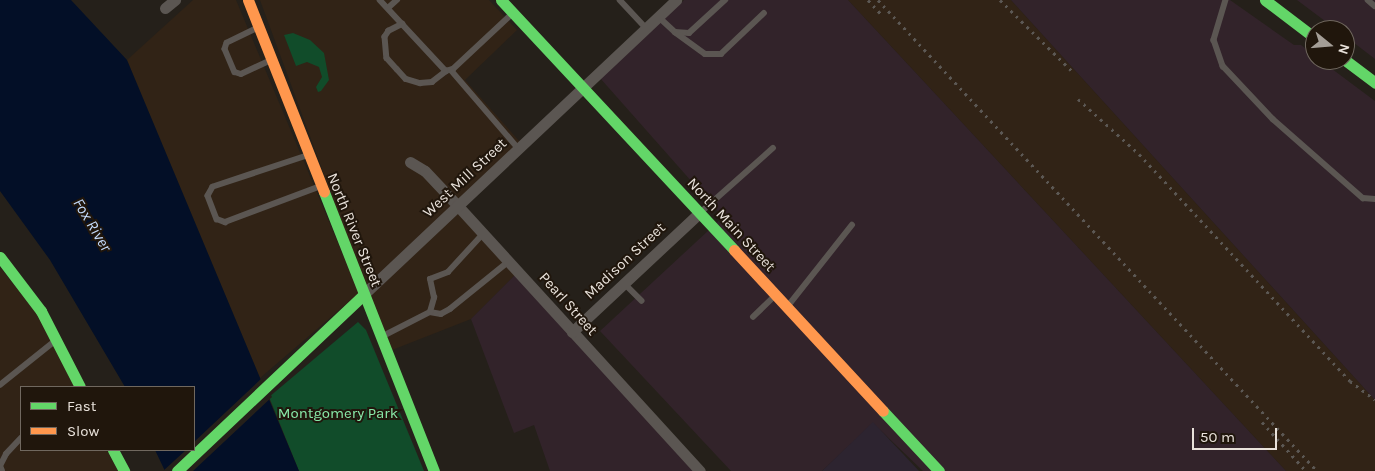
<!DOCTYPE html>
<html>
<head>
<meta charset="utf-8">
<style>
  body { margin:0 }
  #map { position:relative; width:1375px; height:471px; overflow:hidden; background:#25201a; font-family:Karla,sans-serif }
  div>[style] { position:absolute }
  .built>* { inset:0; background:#312316 }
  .industrial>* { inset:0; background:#32232a }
  .education>* { inset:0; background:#2d2430 }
  .green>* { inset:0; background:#114c2a }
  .water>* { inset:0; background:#030f27 }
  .pier>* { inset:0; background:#25201a }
  .lane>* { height:5.5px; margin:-2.75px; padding:0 2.75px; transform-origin:2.75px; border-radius:2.75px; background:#5b5652 }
  .street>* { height:11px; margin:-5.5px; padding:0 5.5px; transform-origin:5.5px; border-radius:5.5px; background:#5b5652 }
  .fast>* { height:11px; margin:-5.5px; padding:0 5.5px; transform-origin:5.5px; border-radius:5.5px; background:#63d668 }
  .slow>* { height:11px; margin:-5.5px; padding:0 5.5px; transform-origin:5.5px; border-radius:5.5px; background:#ff974d }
  .rail>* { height:3px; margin-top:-1.5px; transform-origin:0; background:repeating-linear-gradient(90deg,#5c5854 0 2.5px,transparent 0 7.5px) }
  span { translate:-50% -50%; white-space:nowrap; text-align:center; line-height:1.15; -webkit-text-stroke:4px #20160c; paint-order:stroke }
  .street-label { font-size:15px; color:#e9e2db }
  .park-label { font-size:15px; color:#89eaa9 }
  .water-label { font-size:16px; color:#c3dafb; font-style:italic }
  .legend { position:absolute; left:20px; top:386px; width:175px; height:65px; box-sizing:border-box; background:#20160c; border:1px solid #70685f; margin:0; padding:6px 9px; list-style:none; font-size:15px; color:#e9e2db }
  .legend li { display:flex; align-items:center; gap:10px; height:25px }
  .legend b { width:25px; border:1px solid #70685f }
  .north { position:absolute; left:1305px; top:20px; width:50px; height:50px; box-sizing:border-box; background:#20160c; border:1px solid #70685f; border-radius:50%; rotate:107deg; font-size:14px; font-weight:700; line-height:20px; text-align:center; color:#e9e2db }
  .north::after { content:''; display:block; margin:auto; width:18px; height:22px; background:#a49e97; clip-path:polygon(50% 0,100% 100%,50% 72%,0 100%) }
  .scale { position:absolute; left:1192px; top:428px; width:85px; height:22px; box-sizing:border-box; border:2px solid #e9e2db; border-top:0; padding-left:6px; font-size:15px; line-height:18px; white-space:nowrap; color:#e9e2db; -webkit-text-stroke:4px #20160c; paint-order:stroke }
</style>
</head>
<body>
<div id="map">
  <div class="built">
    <i style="clip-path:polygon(193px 0,236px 0,359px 293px,260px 378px,127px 60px)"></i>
    <i style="clip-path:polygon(260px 0,489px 0,517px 30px,465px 80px,520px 142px,366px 289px)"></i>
    <i style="clip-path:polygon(848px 0,1011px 0,1375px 400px,1375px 471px,1286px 471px)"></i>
    <i style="clip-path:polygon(456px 210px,516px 274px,471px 319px,392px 350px,367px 293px)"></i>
    <i style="clip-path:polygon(0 267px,41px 319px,76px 387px,21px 387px,21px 450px,107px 450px,118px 471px,0 471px)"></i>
  </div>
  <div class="industrial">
    <i style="clip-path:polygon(684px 0,848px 0,1286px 471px,923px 471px,873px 423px,822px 471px,731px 471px,600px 331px,723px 217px,600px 78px)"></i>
    <i style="clip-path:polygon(1011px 0,1230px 0,1294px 45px,1301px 45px,1315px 56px,1315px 60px,1320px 60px,1375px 101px,1375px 400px)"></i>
    <i style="clip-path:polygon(1297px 0,1375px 0,1375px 59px,1345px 36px,1345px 30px,1337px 30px)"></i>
    <i style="clip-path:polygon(516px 274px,695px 471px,550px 471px,534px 425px,514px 433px,471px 319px)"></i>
  </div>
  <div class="education">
    <i style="clip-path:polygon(873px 422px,919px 471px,822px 471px)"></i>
  </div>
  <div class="green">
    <i style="clip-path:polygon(293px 33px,310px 40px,324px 53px,329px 80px,321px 91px,318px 92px,316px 87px,322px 77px,319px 67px,307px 62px,296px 66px,284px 35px)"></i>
    <i style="clip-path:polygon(358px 322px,366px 330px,424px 471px,299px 471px,269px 397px)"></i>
  </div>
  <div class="water">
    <i style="clip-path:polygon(0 0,71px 0,127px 60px,299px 471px,165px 471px,155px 450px,194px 450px,194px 387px,125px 387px,50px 260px,0 191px)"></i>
  </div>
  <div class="pier">
    <i style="clip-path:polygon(262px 378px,272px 397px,193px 471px,163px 471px,186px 450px,194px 450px,194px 442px)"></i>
  </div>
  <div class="lane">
    <i style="left:380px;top:0;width:97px;rotate:47.1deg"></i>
    <i style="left:446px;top:71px;width:7px;rotate:-16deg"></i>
    <i style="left:453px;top:69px;width:81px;rotate:-43deg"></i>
    <i style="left:620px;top:0;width:40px;rotate:47deg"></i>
    <i style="left:1226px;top:0;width:42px;rotate:106.7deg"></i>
    <i style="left:1214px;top:40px;width:28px;rotate:71deg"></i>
    <i style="left:1223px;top:66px;width:73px;rotate:46.7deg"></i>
    <i style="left:1273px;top:119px;width:120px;rotate:41.3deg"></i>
    <i style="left:1363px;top:198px;width:12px;rotate:5deg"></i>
    <i style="left:1368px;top:0;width:9px;rotate:41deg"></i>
    <i style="left:388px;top:8px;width:12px;rotate:-42deg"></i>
    <i style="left:659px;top:17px;width:22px;rotate:43deg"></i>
    <i style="left:675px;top:32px;width:14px;rotate:4deg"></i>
    <i style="left:689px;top:33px;width:49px;rotate:-42.5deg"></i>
    <i style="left:403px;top:24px;width:16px;rotate:153deg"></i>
    <i style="left:389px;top:31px;width:7px;rotate:124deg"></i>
    <i style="left:385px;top:37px;width:21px;rotate:85deg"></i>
    <i style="left:387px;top:58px;width:15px;rotate:48deg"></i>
    <i style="left:397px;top:69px;width:13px;rotate:48deg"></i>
    <i style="left:406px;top:79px;width:15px;rotate:16deg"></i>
    <i style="left:420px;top:83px;width:12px;rotate:-5deg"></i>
    <i style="left:432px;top:82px;width:18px;rotate:-38deg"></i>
    <i style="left:258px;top:28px;width:34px;rotate:154deg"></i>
    <i style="left:227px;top:43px;width:6px;rotate:108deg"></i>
    <i style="left:225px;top:49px;width:25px;rotate:67deg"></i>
    <i style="left:235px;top:72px;width:6px;rotate:18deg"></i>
    <i style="left:241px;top:74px;width:31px;rotate:-25deg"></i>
    <i style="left:675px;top:32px;width:37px;rotate:36deg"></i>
    <i style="left:705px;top:54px;width:16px"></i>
    <i style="left:721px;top:54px;width:59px;rotate:-43.6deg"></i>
    <i style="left:451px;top:70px;width:103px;rotate:49.3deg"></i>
    <i style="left:307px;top:156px;width:99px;rotate:161.7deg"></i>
    <i style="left:213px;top:187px;width:10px;rotate:119deg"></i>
    <i style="left:208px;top:196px;width:25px;rotate:69deg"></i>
    <i style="left:217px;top:219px;width:9px;rotate:21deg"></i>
    <i style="left:225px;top:222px;width:103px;rotate:-20.6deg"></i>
    <i style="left:701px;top:212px;width:96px;rotate:-41.6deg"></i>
    <i style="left:624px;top:283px;width:25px;rotate:45deg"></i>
    <i style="left:788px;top:306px;width:103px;rotate:-51.7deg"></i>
    <i style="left:430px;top:312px;width:11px;rotate:10deg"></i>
    <i style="left:441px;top:314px;width:10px;rotate:-29deg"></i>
    <i style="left:450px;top:309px;width:75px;rotate:-39deg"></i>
    <i style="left:753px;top:317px;width:29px;rotate:-44deg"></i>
    <i style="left:383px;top:336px;width:53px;rotate:-27.1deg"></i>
    <i style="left:430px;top:312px;width:15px;rotate:-74deg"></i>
    <i style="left:434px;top:298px;width:19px;rotate:-102deg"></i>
    <i style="left:430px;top:279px;width:19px;rotate:-21deg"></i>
    <i style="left:448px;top:272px;width:52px;rotate:-47.4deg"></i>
    <i style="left:0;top:385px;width:70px;rotate:-38.7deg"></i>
    <i style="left:2px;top:471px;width:5px;rotate:-112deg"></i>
    <i style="left:0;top:466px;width:13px;rotate:-63deg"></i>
    <i style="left:6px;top:454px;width:22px;rotate:-47deg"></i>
  </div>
  <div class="street">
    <i style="left:165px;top:8px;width:13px;rotate:-39deg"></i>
    <i style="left:410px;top:162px;width:17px;rotate:31deg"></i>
    <i style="left:425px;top:171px;width:47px;rotate:46.7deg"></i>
    <i style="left:457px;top:205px;width:360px;rotate:47.6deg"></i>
    <i style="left:364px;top:294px;width:429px;rotate:-43.3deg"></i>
    <i style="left:572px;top:332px;width:174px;rotate:-43.1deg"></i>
  </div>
  <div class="fast">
    <i style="left:501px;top:0;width:342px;rotate:47deg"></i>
    <i style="left:1265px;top:0;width:63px;rotate:37.2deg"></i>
    <i style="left:1345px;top:60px;width:38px;rotate:37deg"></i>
    <i style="left:324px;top:192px;width:300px;rotate:68.5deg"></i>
    <i style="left:0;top:257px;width:68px;rotate:52.8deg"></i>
    <i style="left:41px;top:311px;width:85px;rotate:62.8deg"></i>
    <i style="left:883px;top:411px;width:82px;rotate:47deg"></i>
    <i style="left:113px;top:450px;width:24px;rotate:62deg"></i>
    <i style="left:177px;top:471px;width:257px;rotate:-43.4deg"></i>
  </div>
  <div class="slow">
    <i style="left:248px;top:0;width:206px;rotate:68.4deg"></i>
    <i style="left:734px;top:250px;width:219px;rotate:47.2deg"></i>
  </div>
  <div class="rail">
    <i style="left:868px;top:0;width:21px;rotate:47deg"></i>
    <i style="left:878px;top:0;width:644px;rotate:47.01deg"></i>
    <i style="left:1000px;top:0;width:103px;rotate:44.6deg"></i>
    <i style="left:1078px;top:99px;width:82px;rotate:42deg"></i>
    <i style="left:1139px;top:154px;width:310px;rotate:47.1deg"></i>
    <i style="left:1350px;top:381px;width:31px;rotate:37deg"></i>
    <i style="left:1262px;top:422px;width:66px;rotate:48.1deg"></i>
  </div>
  <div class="street-label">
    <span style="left:465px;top:178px;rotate:-43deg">West Mill Street</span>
    <span style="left:731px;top:225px;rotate:47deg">North Main Street</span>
    <span style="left:354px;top:230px;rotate:68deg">North River Street</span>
    <span style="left:625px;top:261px;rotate:-43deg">Madison Street</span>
    <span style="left:568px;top:304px;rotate:48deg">Pearl Street</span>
  </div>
  <div class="park-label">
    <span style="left:338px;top:414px">Montgomery Park</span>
  </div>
  <div class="water-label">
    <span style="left:92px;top:225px;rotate:59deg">Fox River</span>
  </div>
  <ul class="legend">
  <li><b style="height:6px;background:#63d668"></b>Fast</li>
  <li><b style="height:6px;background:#ff974d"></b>Slow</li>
  </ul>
  <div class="north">N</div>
  <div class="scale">50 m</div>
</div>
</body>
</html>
